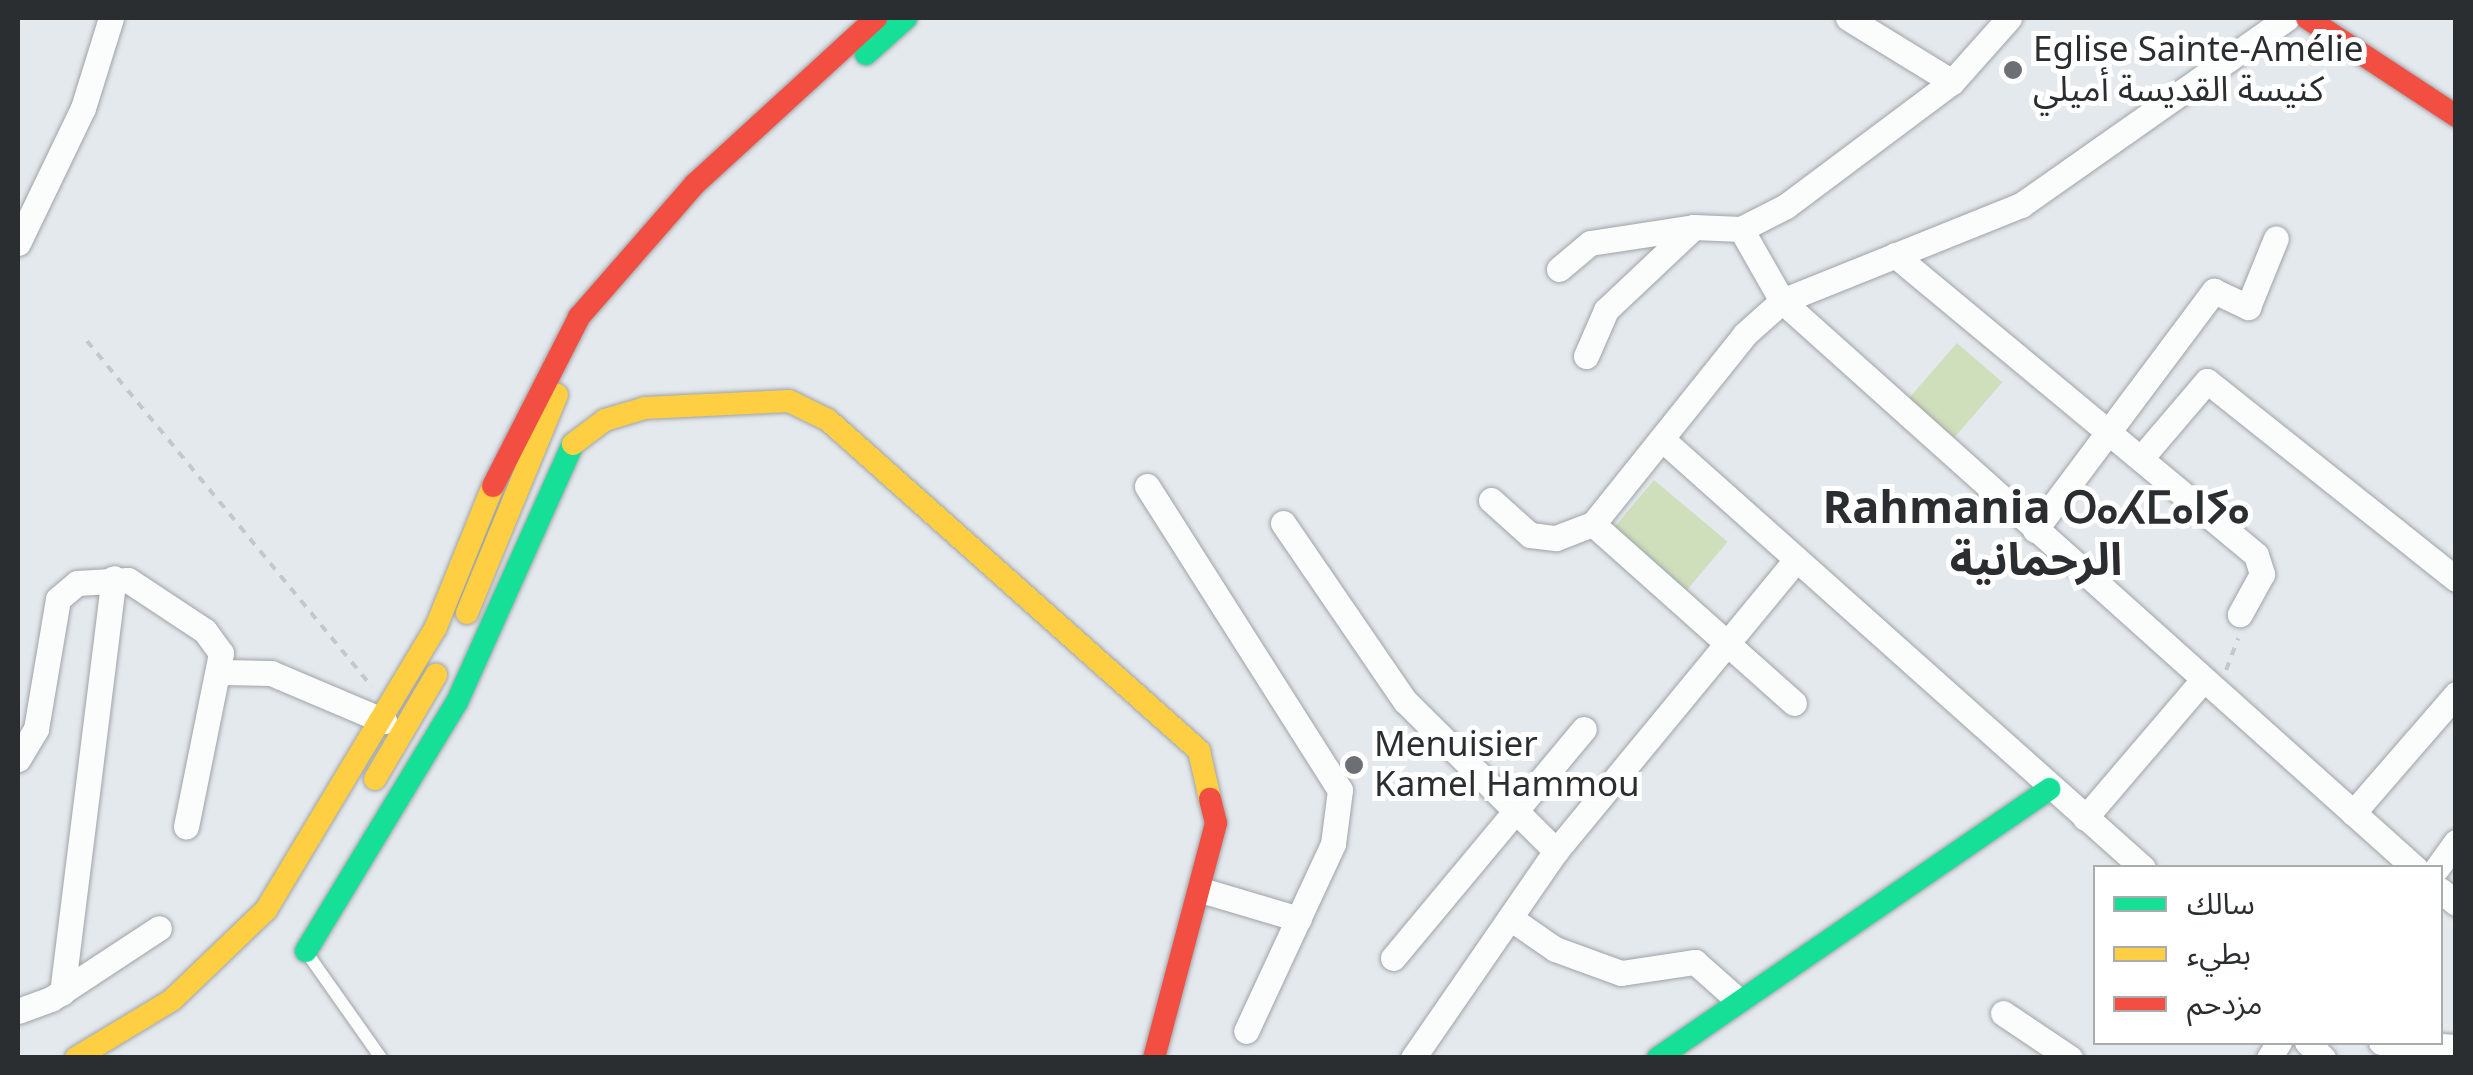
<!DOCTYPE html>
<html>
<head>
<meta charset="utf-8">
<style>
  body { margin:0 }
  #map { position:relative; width:2473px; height:1075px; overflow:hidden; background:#e4e9ee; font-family:Georgia,"Noto Sans Arabic","Noto Sans Tifinagh",serif }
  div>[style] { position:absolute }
  .green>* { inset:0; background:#cfdebb; transform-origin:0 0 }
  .path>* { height:4px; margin-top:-2px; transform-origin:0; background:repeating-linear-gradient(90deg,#c6c7c9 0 8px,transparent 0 16px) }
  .roads { filter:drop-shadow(0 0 2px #9fa3a6) drop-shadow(0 0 2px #9fa3a6) }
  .lane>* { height:12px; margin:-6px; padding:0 6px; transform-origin:6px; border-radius:6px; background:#fbfcfc }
  .street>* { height:25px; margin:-12.5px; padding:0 12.5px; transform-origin:12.5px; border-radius:12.5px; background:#fbfcfc }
  .fast>* { height:22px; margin:-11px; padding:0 11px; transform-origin:11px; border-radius:11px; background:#16e098 }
  .slow>* { height:22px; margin:-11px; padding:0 11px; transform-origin:11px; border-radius:11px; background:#ffcf43 }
  .jam>* { height:22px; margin:-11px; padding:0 11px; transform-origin:11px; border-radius:11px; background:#f24e42 }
  .dots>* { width:28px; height:28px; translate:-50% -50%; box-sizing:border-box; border:5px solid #fff; border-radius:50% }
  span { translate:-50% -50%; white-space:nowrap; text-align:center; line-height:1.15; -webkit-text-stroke:10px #fff; paint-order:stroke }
  .poi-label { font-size:35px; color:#2b2e31 }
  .left { translate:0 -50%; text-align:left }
  .district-label { font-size:45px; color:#2b2e31; font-weight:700 }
  .frame { position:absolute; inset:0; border:20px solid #2b2e31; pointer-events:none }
  .legend { position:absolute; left:2093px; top:865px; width:350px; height:180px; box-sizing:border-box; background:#fff; border:2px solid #aaabad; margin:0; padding:12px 18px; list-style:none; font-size:30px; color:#2b2e31 }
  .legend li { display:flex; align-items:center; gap:20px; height:50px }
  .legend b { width:50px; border:2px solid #aaabad }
</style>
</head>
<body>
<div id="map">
  <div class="green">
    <i style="left:1957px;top:343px;width:60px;height:79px;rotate:41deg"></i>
    <i style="left:1654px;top:480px;width:96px;height:72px;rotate:40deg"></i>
  </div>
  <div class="path">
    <i style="left:87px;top:341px;width:448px;rotate:50.5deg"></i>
    <i style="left:2226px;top:670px;width:34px;rotate:-69deg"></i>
  </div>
  <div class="roads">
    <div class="lane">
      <i style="left:307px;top:953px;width:128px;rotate:54.8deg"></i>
    </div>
    <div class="street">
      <i style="left:1848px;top:18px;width:122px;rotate:31.6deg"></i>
      <i style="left:1741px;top:229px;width:83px;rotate:60.3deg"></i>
      <i style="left:1782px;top:301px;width:850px;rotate:41.85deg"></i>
      <i style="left:18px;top:243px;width:150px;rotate:-64.3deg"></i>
      <i style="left:83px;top:108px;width:94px;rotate:-72.7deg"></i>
      <i style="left:1895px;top:255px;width:469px;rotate:39.7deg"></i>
      <i style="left:2256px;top:555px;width:20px;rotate:72deg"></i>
      <i style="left:2262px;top:574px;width:46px;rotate:118.8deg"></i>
      <i style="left:1559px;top:269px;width:40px;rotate:-40deg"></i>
      <i style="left:1590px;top:243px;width:105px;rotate:-8.7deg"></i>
      <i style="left:1586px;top:356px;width:50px;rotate:-66.5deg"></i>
      <i style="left:1606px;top:310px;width:121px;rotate:-43.3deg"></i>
      <i style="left:1694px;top:227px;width:47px;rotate:2.4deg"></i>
      <i style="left:1741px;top:229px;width:51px;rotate:-27.1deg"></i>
      <i style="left:1786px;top:206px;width:207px;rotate:-36.8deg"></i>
      <i style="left:1952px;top:82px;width:86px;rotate:-48.3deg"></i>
      <i style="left:1663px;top:440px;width:643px;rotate:41.72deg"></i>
      <i style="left:2142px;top:457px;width:100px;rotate:-49.5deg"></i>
      <i style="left:2207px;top:381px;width:318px;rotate:38.5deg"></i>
      <i style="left:1147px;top:486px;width:360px;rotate:57.6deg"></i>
      <i style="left:1340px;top:790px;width:54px;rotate:97.4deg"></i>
      <i style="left:1333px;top:844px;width:206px;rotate:114.9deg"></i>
      <i style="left:1491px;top:500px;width:52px;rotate:41.9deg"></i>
      <i style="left:1530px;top:535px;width:26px;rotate:7deg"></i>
      <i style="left:1556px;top:538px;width:40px;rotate:-21deg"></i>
      <i style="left:1593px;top:524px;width:243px;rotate:-51.3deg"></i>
      <i style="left:1745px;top:334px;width:50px;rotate:-41.7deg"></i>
      <i style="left:1782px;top:301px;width:258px;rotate:-21.9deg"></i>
      <i style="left:2021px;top:205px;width:325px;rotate:-35.1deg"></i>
      <i style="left:1283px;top:523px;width:216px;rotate:55.6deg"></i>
      <i style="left:1405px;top:701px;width:213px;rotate:44.8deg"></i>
      <i style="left:1593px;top:524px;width:269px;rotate:41.7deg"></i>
      <i style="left:2035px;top:530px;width:299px;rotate:-53.2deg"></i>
      <i style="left:2214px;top:291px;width:38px;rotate:25deg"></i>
      <i style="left:2248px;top:307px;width:74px;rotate:-67.9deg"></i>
      <i style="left:223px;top:672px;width:48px;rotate:1.2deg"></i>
      <i style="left:271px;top:673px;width:123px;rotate:23deg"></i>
      <i style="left:18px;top:759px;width:35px;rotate:-59deg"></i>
      <i style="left:36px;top:729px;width:132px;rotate:-80.4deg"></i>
      <i style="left:58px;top:599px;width:25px;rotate:-40deg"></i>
      <i style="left:77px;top:583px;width:51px;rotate:-3.4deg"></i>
      <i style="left:128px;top:580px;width:92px;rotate:33.5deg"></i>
      <i style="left:205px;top:631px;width:27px;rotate:54deg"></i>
      <i style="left:221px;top:653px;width:177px;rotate:101.4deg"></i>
      <i style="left:2353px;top:813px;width:157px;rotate:-49.1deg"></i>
      <i style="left:2085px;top:818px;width:180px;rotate:-49.5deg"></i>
      <i style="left:2437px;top:868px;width:32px;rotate:-54deg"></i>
      <i style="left:1201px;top:890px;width:102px;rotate:16.5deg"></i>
      <i style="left:2440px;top:890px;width:21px;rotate:39deg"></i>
      <i style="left:1510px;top:918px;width:55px;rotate:34.6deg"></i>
      <i style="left:1555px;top:949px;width:70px;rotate:20deg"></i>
      <i style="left:1621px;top:973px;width:75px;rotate:-8.5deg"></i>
      <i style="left:1695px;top:962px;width:57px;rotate:41.5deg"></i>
      <i style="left:1393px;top:958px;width:298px;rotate:-50.2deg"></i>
      <i style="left:62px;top:993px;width:418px;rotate:-82.9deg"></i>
      <i style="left:18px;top:1011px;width:35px;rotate:-20deg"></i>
      <i style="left:51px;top:999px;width:129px;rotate:-33.3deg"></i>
      <i style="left:2003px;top:1013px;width:81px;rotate:33.9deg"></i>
      <i style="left:2307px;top:1042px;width:23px;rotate:45deg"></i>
      <i style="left:2381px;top:1042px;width:75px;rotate:3.8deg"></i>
      <i style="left:1413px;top:1058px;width:252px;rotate:-55.4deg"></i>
      <i style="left:1556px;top:851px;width:374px;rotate:-50.5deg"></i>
      <i style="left:2269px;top:1058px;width:19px;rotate:-58deg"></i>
    </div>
    <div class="fast">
      <i style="left:866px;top:54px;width:54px;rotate:-42deg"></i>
      <i style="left:306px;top:951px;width:291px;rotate:-58.8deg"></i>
      <i style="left:457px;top:702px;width:283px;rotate:-65.8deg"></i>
      <i style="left:1658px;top:1058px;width:475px;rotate:-34.5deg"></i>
    </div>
    <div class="slow">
      <i style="left:573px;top:444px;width:40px;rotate:-37deg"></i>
      <i style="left:605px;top:420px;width:42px;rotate:-16.7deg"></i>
      <i style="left:645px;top:408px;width:144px;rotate:-2.8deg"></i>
      <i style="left:789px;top:401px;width:43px;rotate:26deg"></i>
      <i style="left:828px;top:420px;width:497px;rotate:41.7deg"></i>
      <i style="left:1199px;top:751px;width:49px;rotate:77.1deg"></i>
      <i style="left:467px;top:613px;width:236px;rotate:-67.6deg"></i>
      <i style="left:375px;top:779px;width:121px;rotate:-59.6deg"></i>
      <i style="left:76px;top:1058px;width:112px;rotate:-31.1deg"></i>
      <i style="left:172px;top:1000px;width:130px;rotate:-43.8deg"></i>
      <i style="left:266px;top:910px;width:330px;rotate:-59deg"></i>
      <i style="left:436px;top:627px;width:152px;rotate:-68deg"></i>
    </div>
    <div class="jam">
      <i style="left:2307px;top:18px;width:178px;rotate:33.3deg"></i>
      <i style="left:493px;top:486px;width:190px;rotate:-63deg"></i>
      <i style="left:579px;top:317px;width:176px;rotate:-48.9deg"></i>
      <i style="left:695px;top:184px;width:246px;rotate:-42.5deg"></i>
      <i style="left:1154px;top:1058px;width:243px;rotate:-75.2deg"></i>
      <i style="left:1216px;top:823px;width:25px;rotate:-104deg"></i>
    </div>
  </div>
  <div class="dots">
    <i style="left:2013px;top:70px;background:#6c6f73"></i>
    <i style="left:1354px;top:765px;background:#6c6f73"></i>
  </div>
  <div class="poi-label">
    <span class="left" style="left:2033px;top:70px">Eglise Sainte-Amélie<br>كنيسة القديسة أميلي</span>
    <span class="left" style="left:1374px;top:765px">Menuisier<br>Kamel Hammou</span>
  </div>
  <div class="district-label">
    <span style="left:2036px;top:535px">Rahmania ⵔⴰⵃⵎⴰⵏⵢⴰ<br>الرحمانية</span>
  </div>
  <div class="frame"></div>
  <ul class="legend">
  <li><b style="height:12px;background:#16e098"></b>سالك</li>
  <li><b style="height:12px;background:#ffcf43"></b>بطيء</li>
  <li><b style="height:12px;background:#f24e42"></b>مزدحم</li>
  </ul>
</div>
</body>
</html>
